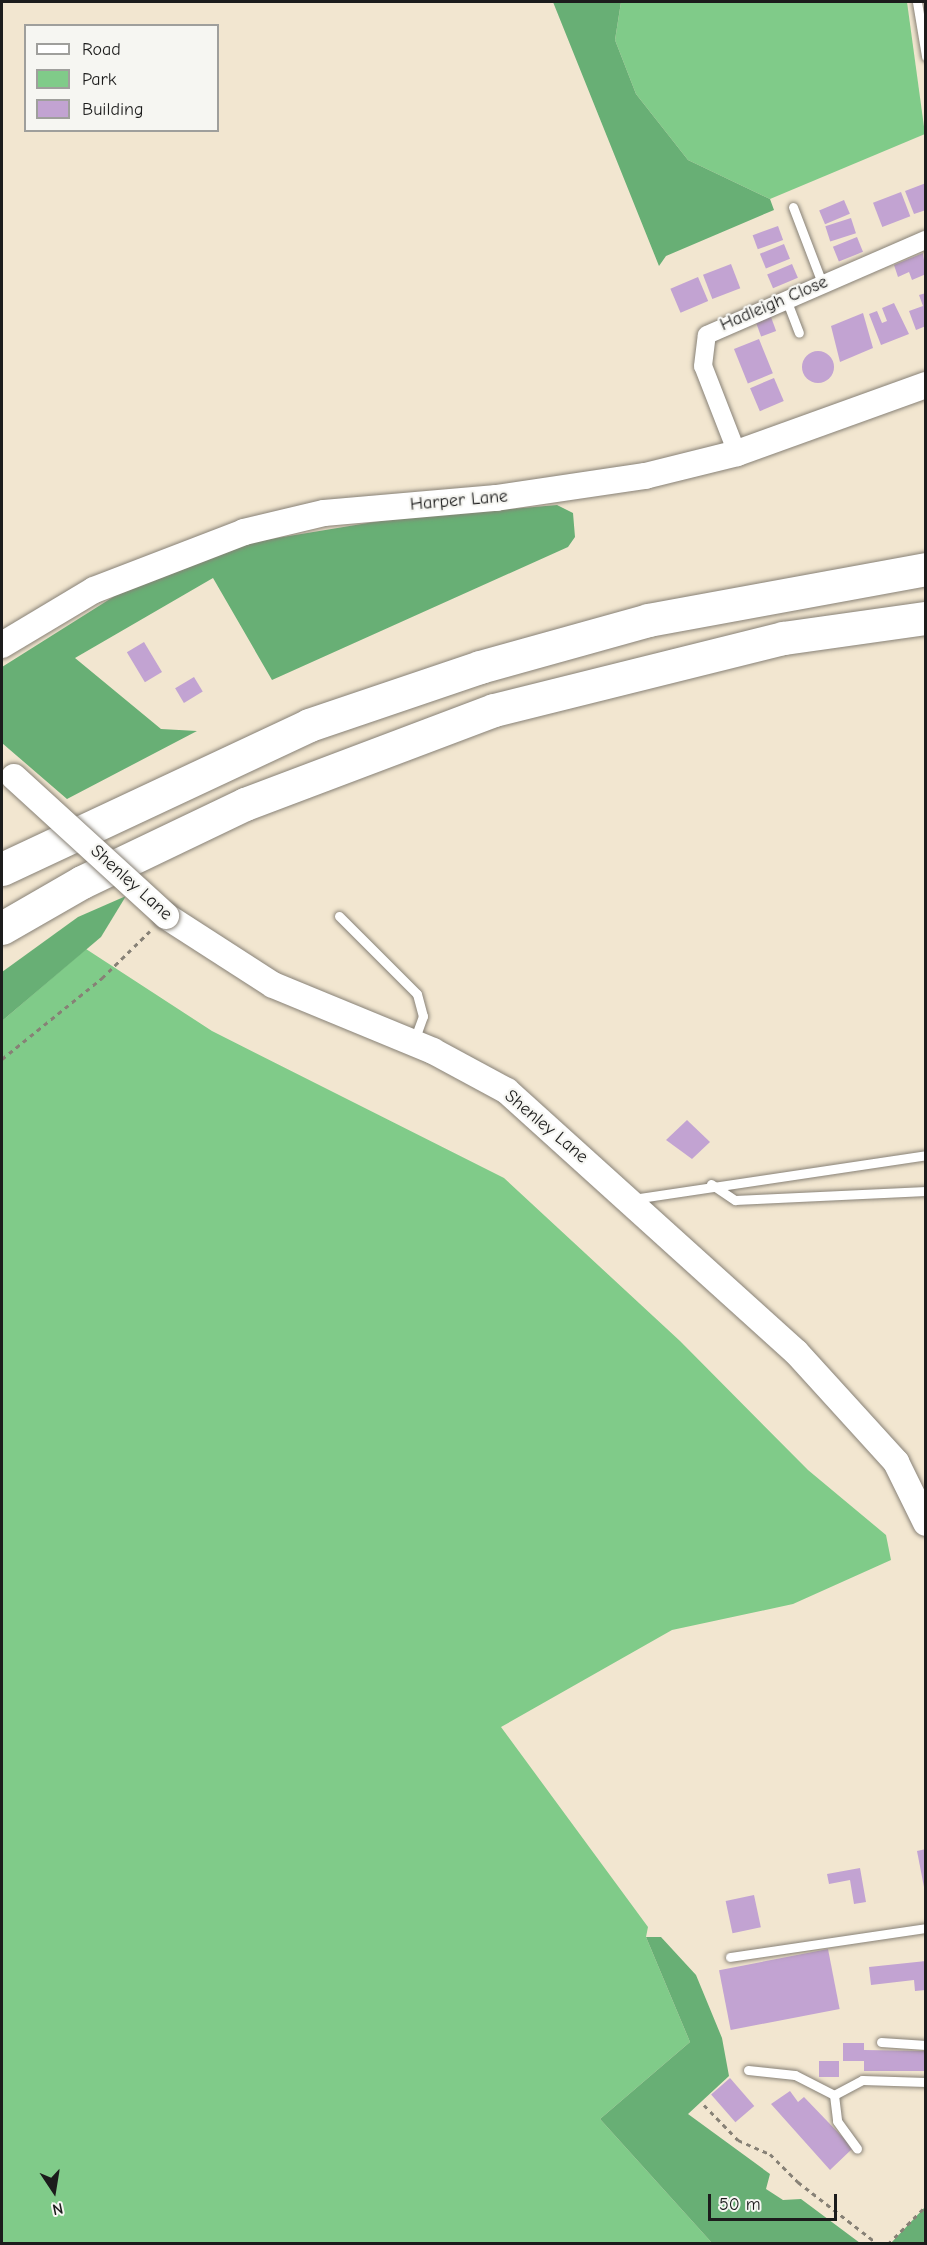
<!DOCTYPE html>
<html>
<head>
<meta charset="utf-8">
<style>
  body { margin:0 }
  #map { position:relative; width:927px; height:2245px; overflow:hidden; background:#f2e6d0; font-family:"Comic Neue",sans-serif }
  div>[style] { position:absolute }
  .green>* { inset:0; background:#80cb89 }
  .forest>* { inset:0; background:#68af75 }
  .building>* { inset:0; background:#c2a3d2; transform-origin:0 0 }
  .round { border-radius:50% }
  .path>* { height:3px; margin-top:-1.5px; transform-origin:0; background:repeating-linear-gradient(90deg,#878176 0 4.5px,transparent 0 9px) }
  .roads { filter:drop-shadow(0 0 2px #878176) drop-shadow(0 0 2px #878176) }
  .lane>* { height:9px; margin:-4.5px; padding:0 4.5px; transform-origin:4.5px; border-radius:4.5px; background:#fff }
  .street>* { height:18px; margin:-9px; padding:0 9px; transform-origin:9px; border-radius:9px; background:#fff }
  .secondary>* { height:26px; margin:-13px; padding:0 13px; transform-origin:13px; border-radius:13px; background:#fff }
  .highway>* { height:33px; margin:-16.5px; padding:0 16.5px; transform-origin:16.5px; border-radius:16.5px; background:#fff }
  .bridges { filter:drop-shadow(0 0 2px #878176) drop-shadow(0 0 2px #878176) }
  .secondary-bridge>* { height:26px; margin:-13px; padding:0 13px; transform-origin:13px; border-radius:13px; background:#fff }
  span { translate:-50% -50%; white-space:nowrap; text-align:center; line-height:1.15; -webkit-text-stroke:4.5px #f6f6f2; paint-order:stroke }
  .street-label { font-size:18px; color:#1c1c1c }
  .frame { position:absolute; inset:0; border:3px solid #1c1c1c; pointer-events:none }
  .legend { position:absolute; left:24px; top:24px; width:195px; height:108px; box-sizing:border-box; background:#f6f6f2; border:2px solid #9f9f9c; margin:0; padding:8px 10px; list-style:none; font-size:18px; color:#1c1c1c }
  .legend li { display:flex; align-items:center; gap:12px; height:30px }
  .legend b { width:30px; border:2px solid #9f9f9c }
  .north { position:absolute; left:24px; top:2161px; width:60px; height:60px; -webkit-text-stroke:4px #f6f6f2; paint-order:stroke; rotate:168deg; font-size:16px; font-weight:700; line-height:24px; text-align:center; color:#1c1c1c }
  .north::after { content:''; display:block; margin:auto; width:21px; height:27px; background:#1c1c1c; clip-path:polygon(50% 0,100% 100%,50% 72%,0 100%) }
  .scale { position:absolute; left:708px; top:2194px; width:129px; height:27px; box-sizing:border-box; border:3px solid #1c1c1c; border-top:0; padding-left:8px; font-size:18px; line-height:21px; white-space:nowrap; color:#1c1c1c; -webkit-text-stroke:4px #f6f6f2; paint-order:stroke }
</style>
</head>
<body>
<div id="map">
  <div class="green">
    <i style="clip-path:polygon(621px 2px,907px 2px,925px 134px,770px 199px,688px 160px,636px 94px,615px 40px)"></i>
    <i style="clip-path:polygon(86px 949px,212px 1031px,504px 1178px,680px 1341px,808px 1470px,886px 1535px,891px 1560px,793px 1604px,672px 1630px,501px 1727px,648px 1927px,646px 1937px,690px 2042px,600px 2119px,712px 2243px,2px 2243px,2px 1021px)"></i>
  </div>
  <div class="forest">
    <i style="clip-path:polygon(553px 2px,621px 2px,615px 40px,636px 94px,688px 160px,770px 199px,774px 210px,666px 256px,659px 266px)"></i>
    <i style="clip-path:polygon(557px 505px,573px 513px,575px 537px,568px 547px,272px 680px,213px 578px,75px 658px,161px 729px,197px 731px,67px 799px,2px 743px,2px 667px,129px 587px,253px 542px,392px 519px)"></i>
    <i style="clip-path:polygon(126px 896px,101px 937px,2px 1021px,2px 972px,78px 917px)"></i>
    <i style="clip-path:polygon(646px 1937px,661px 1937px,696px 1975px,722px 2038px,729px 2076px,688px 2114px,770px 2174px,766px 2189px,783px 2200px,801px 2199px,860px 2243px,712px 2243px,600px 2119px,690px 2042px)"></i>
    <i style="clip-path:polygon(925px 2207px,925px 2243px,891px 2243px)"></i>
  </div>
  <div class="building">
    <i style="clip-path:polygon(926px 183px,926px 210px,914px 214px,905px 191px)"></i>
    <i style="left:901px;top:192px;width:26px;height:30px;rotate:69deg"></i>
    <i style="left:844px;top:200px;width:15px;height:27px;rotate:67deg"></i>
    <i style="left:851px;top:218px;width:16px;height:27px;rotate:72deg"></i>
    <i style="left:778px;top:226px;width:15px;height:27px;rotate:70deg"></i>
    <i style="left:857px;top:237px;width:16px;height:26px;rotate:68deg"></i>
    <i style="left:784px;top:244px;width:16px;height:26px;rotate:68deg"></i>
    <i style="clip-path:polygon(923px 253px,926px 274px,912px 280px,909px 272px,898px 277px,894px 265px)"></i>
    <i style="left:731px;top:264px;width:26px;height:30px;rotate:69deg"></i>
    <i style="left:792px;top:264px;width:15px;height:27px;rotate:67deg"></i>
    <i style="left:698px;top:277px;width:26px;height:30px;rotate:67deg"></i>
    <i style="clip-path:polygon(926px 293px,926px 326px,916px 330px,909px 311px,923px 306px,919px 295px)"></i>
    <i style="clip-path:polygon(894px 303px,909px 334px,881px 345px,869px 314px,877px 311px,882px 323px,887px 321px,882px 308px)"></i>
    <i style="clip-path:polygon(863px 313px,873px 348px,840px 362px,831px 326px)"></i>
    <i style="left:771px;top:317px;width:15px;height:16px;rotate:70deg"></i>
    <i style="left:759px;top:339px;width:37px;height:27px;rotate:68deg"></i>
    <i class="round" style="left:802px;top:351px;width:32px;height:32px"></i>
    <i style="left:774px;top:378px;width:25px;height:26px;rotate:67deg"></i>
    <i style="left:144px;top:642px;width:35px;height:20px;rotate:59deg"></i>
    <i style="left:194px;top:677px;width:17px;height:22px;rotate:59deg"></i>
    <i style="clip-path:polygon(687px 1120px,710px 1142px,692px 1159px,666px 1140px)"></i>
    <i style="clip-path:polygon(926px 1849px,926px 1887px,924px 1887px,917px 1851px)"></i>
    <i style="clip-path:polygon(860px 1868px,866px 1902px,854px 1904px,850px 1880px,829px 1884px,827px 1874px)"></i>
    <i style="left:754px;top:1895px;width:33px;height:29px;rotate:78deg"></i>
    <i style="left:828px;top:1949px;width:61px;height:111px;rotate:79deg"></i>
    <i style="clip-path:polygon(926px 1961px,926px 1990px,915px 1991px,914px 1980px,871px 1985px,869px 1967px)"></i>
    <i style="clip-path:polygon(843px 2043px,864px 2043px,864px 2050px,924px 2051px,924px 2071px,864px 2071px,864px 2061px,843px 2061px)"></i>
    <i style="left:819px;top:2061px;width:20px;height:16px"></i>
    <i style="left:730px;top:2078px;width:37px;height:25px;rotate:49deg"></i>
    <i style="clip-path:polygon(790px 2091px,798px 2102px,804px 2097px,853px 2148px,830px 2170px,771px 2104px)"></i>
  </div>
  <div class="path">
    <i style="left:2px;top:1059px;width:129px;rotate:-39deg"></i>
    <i style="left:102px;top:978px;width:67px;rotate:-44.4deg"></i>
    <i style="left:704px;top:2105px;width:49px;rotate:45.8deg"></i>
    <i style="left:738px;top:2140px;width:35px;rotate:24deg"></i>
    <i style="left:770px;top:2154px;width:40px;rotate:45deg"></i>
    <i style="left:798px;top:2182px;width:101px;rotate:37.8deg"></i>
    <i style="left:888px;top:2244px;width:54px;rotate:-45deg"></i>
  </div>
  <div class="roads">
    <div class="lane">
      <i style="left:917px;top:2px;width:55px;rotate:80.5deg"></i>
      <i style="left:793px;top:207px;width:81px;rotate:69.1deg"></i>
      <i style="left:786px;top:299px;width:36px;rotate:69deg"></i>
      <i style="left:339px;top:916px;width:110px;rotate:45deg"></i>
      <i style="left:417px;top:994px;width:23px;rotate:75deg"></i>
      <i style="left:423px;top:1016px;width:27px;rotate:110deg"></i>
      <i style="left:711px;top:1184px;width:29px;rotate:34deg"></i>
      <i style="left:735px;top:1200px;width:191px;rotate:-2.7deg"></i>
      <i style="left:633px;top:1199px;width:296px;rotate:-8.5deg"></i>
      <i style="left:730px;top:1957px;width:198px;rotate:-8.4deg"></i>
      <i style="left:881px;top:2042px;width:45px;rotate:3.8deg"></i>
      <i style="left:748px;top:2070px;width:47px;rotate:6.1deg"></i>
      <i style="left:795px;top:2075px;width:44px;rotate:27.1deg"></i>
      <i style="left:834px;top:2095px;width:32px;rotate:-28deg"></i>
      <i style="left:862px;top:2080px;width:64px;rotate:1.8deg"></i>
      <i style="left:834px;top:2095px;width:26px;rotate:83deg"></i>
      <i style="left:837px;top:2121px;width:34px;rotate:54deg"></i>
    </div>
    <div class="street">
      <i style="left:737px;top:453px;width:93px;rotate:-111.3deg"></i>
      <i style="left:703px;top:366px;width:31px;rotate:-83deg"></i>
      <i style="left:707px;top:335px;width:239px;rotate:-23.5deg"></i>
    </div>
    <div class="secondary">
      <i style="left:2px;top:645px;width:107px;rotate:-30.9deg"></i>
      <i style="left:94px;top:590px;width:161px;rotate:-21.1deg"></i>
      <i style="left:244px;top:532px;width:82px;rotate:-13.4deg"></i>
      <i style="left:324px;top:513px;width:173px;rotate:-5deg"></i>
      <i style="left:496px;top:498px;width:151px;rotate:-8.4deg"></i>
      <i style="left:645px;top:476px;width:95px;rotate:-14deg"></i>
      <i style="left:737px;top:453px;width:201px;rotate:-19.8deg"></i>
      <i style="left:166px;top:916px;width:127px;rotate:32.8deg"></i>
      <i style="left:273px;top:985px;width:173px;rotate:22.4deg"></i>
      <i style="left:433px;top:1051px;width:84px;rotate:28.4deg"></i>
      <i style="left:507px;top:1091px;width:389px;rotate:42.1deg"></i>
      <i style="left:796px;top:1352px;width:149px;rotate:47.7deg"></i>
      <i style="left:896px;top:1462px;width:68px;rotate:63.8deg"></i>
    </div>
    <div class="highway">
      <i style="left:2px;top:869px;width:339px;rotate:-25.1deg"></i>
      <i style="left:309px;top:725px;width:181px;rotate:-18.7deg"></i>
      <i style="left:480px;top:667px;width:174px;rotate:-15.6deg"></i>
      <i style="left:648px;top:620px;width:283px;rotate:-10.4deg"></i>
      <i style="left:2px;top:928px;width:92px;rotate:-29.9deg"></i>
      <i style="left:82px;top:882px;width:181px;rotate:-25.6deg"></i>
      <i style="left:245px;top:804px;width:266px;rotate:-20.7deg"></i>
      <i style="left:494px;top:710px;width:298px;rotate:-14deg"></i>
      <i style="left:783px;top:638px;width:144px;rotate:-8deg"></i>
    </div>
  </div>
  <div class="bridges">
    <div class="secondary-bridge">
      <i style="left:14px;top:777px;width:206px;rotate:42.4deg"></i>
    </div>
  </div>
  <div class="street-label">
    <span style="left:774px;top:304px;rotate:-23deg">Hadleigh Close</span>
    <span style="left:459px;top:501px;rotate:-5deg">Harper Lane</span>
    <span style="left:131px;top:883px;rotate:42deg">Shenley Lane</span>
    <span style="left:546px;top:1127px;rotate:40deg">Shenley Lane</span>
  </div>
  <div class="frame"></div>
  <ul class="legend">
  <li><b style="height:8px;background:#fff"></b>Road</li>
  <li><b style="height:16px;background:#80cb89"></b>Park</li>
  <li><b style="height:16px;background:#c2a3d2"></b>Building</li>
  </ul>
  <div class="north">N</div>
  <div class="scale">50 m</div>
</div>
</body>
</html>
